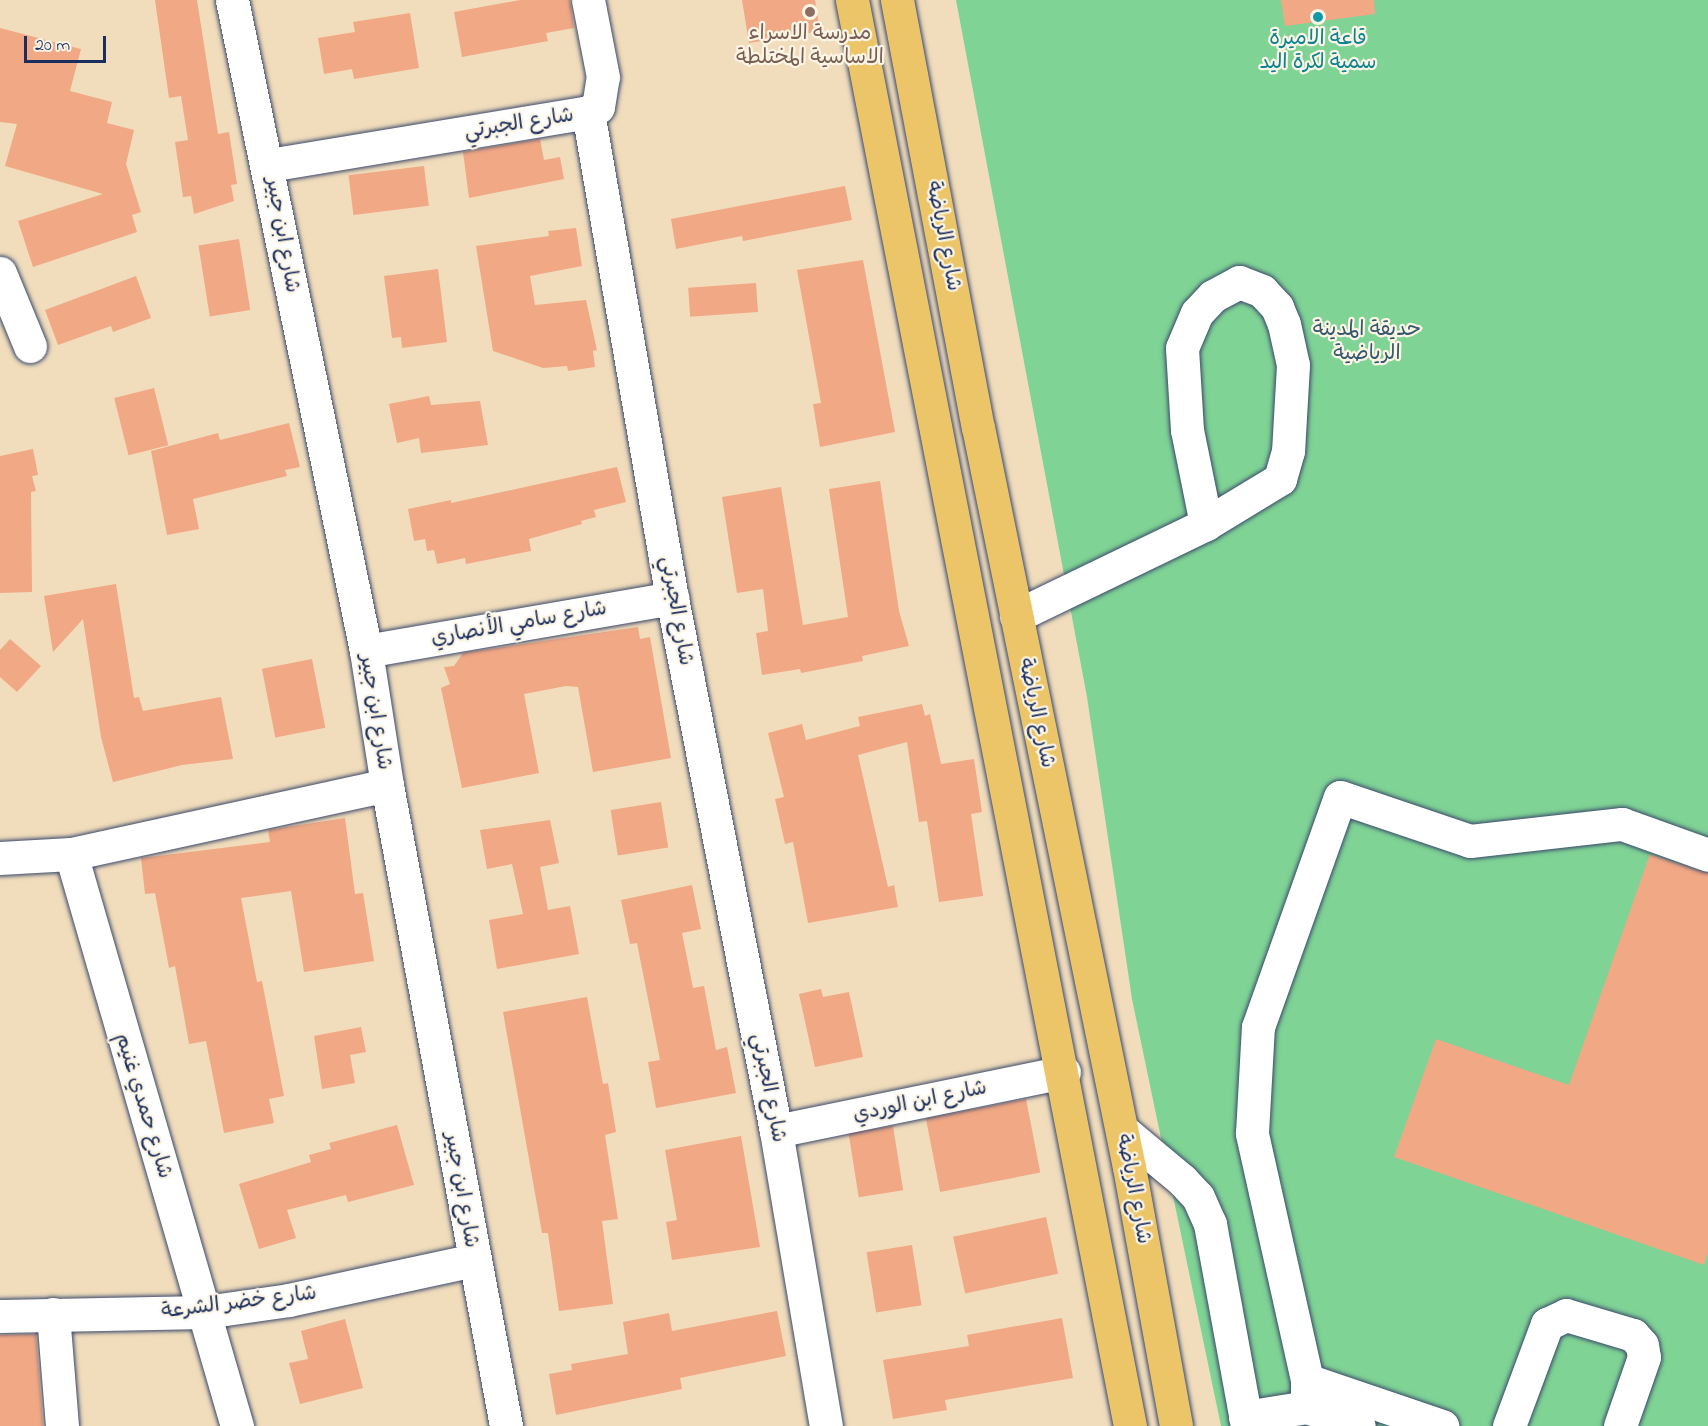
<!DOCTYPE html>
<html>
<head>
<meta charset="utf-8">
<style>
  body { margin:0 }
  #map { position:relative; width:1708px; height:1426px; overflow:hidden; background:#f1ddbc; font-family:"Indie Flower","Playpen Sans Arabic",sans-serif }
  div>[style] { position:absolute }
  .green>* { inset:0; background:#7fd395 }
  .building>* { inset:0; background:#f1a885; transform-origin:0 0 }
  .roads { filter:drop-shadow(0 0 2px #3b496c) drop-shadow(0 0 2px #3b496c) }
  .minor>* { height:33px; margin:-16.5px; padding:0 16.5px; transform-origin:16.5px; border-radius:16.5px; background:#fff }
  .major>* { height:33px; margin:-16.5px; padding:0 16.5px; transform-origin:16.5px; border-radius:16.5px; background:#edc569 }
  .dots>* { width:16px; height:16px; translate:-50% -50%; box-sizing:border-box; border:3px solid #fcf5e5; border-radius:50% }
  span { translate:-50% -50%; white-space:nowrap; text-align:center; line-height:1.15; -webkit-text-stroke:4.5px #fcf5e5; paint-order:stroke }
  .education-label { font-size:21px; color:#785e54 }
  .culture-label { font-size:21px; color:#0d838f }
  .street-label { font-size:21px; color:#1b2f5e }
  .park-label { font-size:21px; color:#34586c }
  .scale { position:absolute; left:24px; top:36px; width:82px; height:27px; box-sizing:border-box; border:3px solid #1b2f5e; border-top:0; padding-left:8px; font-size:18px; line-height:21px; white-space:nowrap; color:#1b2f5e; -webkit-text-stroke:4px #fcf5e5; paint-order:stroke }
</style>
</head>
<body>
<div id="map">
  <div class="green">
    <i style="clip-path:polygon(956px 0,1708px 0,1708px 1426px,1221px 1426px,1132px 999px,1087px 697px)"></i>
  </div>
  <div class="building">
    <i style="clip-path:polygon(155px 0,197px 0,218px 134px,229px 132px,237px 184px,231px 185px,234px 201px,194px 214px,191px 196px,183px 197px,175px 142px,188px 140px,181px 96px,169px 98px)"></i>
    <i style="clip-path:polygon(520px 0,570px 0,574px 28px,546px 33px,548px 41px,462px 57px,454px 12px)"></i>
    <i style="clip-path:polygon(742px 0,815px 0,820px 31px,749px 43px)"></i>
    <i style="clip-path:polygon(1281px 0,1374px 0,1375px 14px,1285px 26px)"></i>
    <i style="clip-path:polygon(410px 13px,419px 68px,354px 79px,352px 69px,324px 74px,318px 38px,355px 32px,353px 22px)"></i>
    <i style="clip-path:polygon(0 28px,81px 49px,70px 91px,112px 102px,107px 123px,134px 130px,126px 164px,141px 212px,132px 215px,137px 232px,33px 267px,18px 221px,103px 194px,5px 166px,17px 124px,0 122px)"></i>
    <i style="clip-path:polygon(540px 139px,544px 160px,560px 157px,564px 179px,469px 198px,463px 152px)"></i>
    <i style="left:424px;top:166px;width:40px;height:76px;rotate:83deg"></i>
    <i style="clip-path:polygon(845px 186px,852px 220px,743px 241px,742px 236px,676px 249px,671px 219px)"></i>
    <i style="clip-path:polygon(576px 228px,582px 266px,530px 276px,535px 305px,586px 300px,597px 350px,593px 351px,595px 367px,568px 371px,567px 366px,543px 368px,493px 351px,476px 246px,549px 236px,548px 231px)"></i>
    <i style="left:239px;top:239px;width:72px;height:41px;rotate:81deg"></i>
    <i style="clip-path:polygon(863px 260px,895px 432px,820px 447px,813px 404px,821px 403px,797px 270px)"></i>
    <i style="clip-path:polygon(438px 269px,447px 342px,402px 348px,401px 337px,392px 338px,384px 276px)"></i>
    <i style="clip-path:polygon(136px 276px,151px 318px,113px 332px,111px 326px,58px 345px,45px 310px)"></i>
    <i style="left:756px;top:283px;width:29px;height:68px;rotate:86deg"></i>
    <i style="left:154px;top:388px;width:59px;height:41px;rotate:76deg"></i>
    <i style="clip-path:polygon(429px 396px,431px 405px,480px 401px,488px 445px,421px 453px,419px 438px,397px 443px,389px 404px)"></i>
    <i style="clip-path:polygon(289px 423px,300px 467px,285px 470px,287px 476px,193px 499px,199px 529px,167px 535px,151px 451px,218px 433px,220px 440px)"></i>
    <i style="clip-path:polygon(33px 449px,38px 475px,32px 476px,36px 491px,31px 492px,32px 592px,0 593px,0 456px)"></i>
    <i style="clip-path:polygon(617px 467px,626px 502px,594px 510px,596px 517px,581px 521px,582px 524px,529px 539px,531px 551px,466px 564px,465px 558px,437px 564px,434px 550px,427px 551px,425px 539px,414px 541px,408px 509px,451px 500px,451px 503px)"></i>
    <i style="clip-path:polygon(880px 481px,899px 611px,909px 646px,862px 656px,863px 661px,801px 673px,800px 669px,762px 675px,756px 633px,768px 631px,763px 589px,737px 593px,722px 497px,781px 487px,803px 625px,848px 617px,829px 489px)"></i>
    <i style="clip-path:polygon(116px 584px,134px 698px,139px 697px,143px 711px,221px 697px,233px 759px,182px 765px,113px 782px,101px 737px,83px 619px,53px 652px,44px 596px)"></i>
    <i style="clip-path:polygon(638px 627px,640px 639px,650px 637px,671px 758px,593px 772px,578px 687px,566px 686px,524px 694px,539px 773px,462px 788px,441px 688px,450px 684px,444px 667px,454px 666px,463px 653px)"></i>
    <i style="clip-path:polygon(10px 639px,41px 666px,17px 692px,0 677px,0 650px)"></i>
    <i style="left:312px;top:659px;width:70px;height:51px;rotate:79deg"></i>
    <i style="clip-path:polygon(922px 704px,925px 716px,930px 714px,941px 764px,974px 759px,982px 812px,971px 814px,983px 896px,939px 902px,927px 821px,919px 822px,907px 742px,858px 755px,888px 887px,894px 885px,898px 907px,808px 923px,793px 842px,785px 844px,775px 799px,784px 797px,768px 733px,802px 724px,806px 740px,860px 726px,858px 717px)"></i>
    <i style="left:661px;top:802px;width:46px;height:51px;rotate:81deg"></i>
    <i style="clip-path:polygon(345px 818px,355px 894px,363px 893px,374px 961px,304px 972px,291px 891px,241px 898px,257px 982px,262px 981px,284px 1096px,269px 1099px,274px 1123px,224px 1133px,206px 1041px,189px 1044px,175px 966px,169px 968px,155px 893px,145px 894px,141px 858px,270px 842px,268px 830px)"></i>
    <i style="clip-path:polygon(550px 820px,559px 863px,540px 867px,548px 910px,570px 906px,579px 954px,497px 969px,489px 920px,523px 914px,512px 864px,487px 869px,480px 830px)"></i>
    <i style="clip-path:polygon(1650px 854px,1708px 873px,1708px 1253px,1704px 1265px,1394px 1157px,1436px 1039px,1569px 1085px)"></i>
    <i style="clip-path:polygon(692px 885px,701px 929px,682px 933px,693px 988px,704px 986px,716px 1050px,727px 1047px,736px 1093px,656px 1108px,648px 1062px,660px 1060px,637px 943px,630px 944px,621px 900px)"></i>
    <i style="clip-path:polygon(821px 989px,823px 997px,849px 992px,863px 1057px,815px 1067px,799px 994px)"></i>
    <i style="clip-path:polygon(587px 997px,603px 1084px,608px 1083px,616px 1132px,605px 1135px,618px 1219px,602px 1221px,613px 1304px,559px 1311px,548px 1233px,542px 1233px,503px 1012px)"></i>
    <i style="clip-path:polygon(361px 1027px,366px 1052px,350px 1055px,355px 1083px,322px 1089px,314px 1036px)"></i>
    <i style="left:1026px;top:1099px;width:75px;height:102px;rotate:79deg"></i>
    <i style="clip-path:polygon(397px 1125px,414px 1185px,348px 1202px,346px 1195px,287px 1210px,296px 1238px,259px 1249px,239px 1184px,311px 1162px,309px 1155px,331px 1149px,329px 1143px)"></i>
    <i style="left:893px;top:1126px;width:65px;height:45px;rotate:81deg"></i>
    <i style="clip-path:polygon(741px 1136px,760px 1247px,672px 1260px,666px 1222px,677px 1220px,665px 1150px)"></i>
    <i style="left:1046px;top:1217px;width:58px;height:95px;rotate:78deg"></i>
    <i style="left:912px;top:1245px;width:61px;height:46px;rotate:81deg"></i>
    <i style="clip-path:polygon(777px 1311px,786px 1356px,680px 1378px,682px 1389px,556px 1415px,549px 1374px,572px 1370px,571px 1364px,628px 1354px,623px 1322px,669px 1313px,672px 1331px)"></i>
    <i style="clip-path:polygon(1062px 1318px,1073px 1378px,945px 1400px,947px 1410px,893px 1419px,883px 1360px,969px 1346px,967px 1335px)"></i>
    <i style="clip-path:polygon(345px 1319px,363px 1388px,300px 1404px,289px 1363px,308px 1359px,301px 1331px)"></i>
    <i style="clip-path:polygon(36px 1334px,43px 1426px,0 1426px,0 1335px)"></i>
  </div>
  <div class="roads">
    <div class="minor">
      <i style="left:232px;top:0;width:665px;rotate:78.37deg"></i>
      <i style="left:366px;top:651px;width:136px;rotate:81.1deg"></i>
      <i style="left:387px;top:785px;width:652px;rotate:79.48deg"></i>
      <i style="left:588px;top:112px;width:493px;rotate:80.2deg"></i>
      <i style="left:672px;top:598px;width:543px;rotate:78.96deg"></i>
      <i style="left:776px;top:1131px;width:299px;rotate:80.4deg"></i>
      <i style="left:269px;top:165px;width:323px;rotate:-9.4deg"></i>
      <i style="left:588px;top:112px;width:11px;rotate:-27deg"></i>
      <i style="left:598px;top:107px;width:30px;rotate:-81deg"></i>
      <i style="left:603px;top:77px;width:78px;rotate:-101deg"></i>
      <i style="left:0;top:273px;width:79px;rotate:67.7deg"></i>
      <i style="left:1239px;top:282px;width:25px;rotate:21deg"></i>
      <i style="left:1262px;top:291px;width:22px;rotate:47deg"></i>
      <i style="left:1277px;top:307px;width:18px;rotate:68deg"></i>
      <i style="left:1284px;top:324px;width:42px;rotate:77.6deg"></i>
      <i style="left:1293px;top:365px;width:86px;rotate:93.3deg"></i>
      <i style="left:1288px;top:451px;width:29px;rotate:106deg"></i>
      <i style="left:1280px;top:479px;width:87px;rotate:148.7deg"></i>
      <i style="left:1206px;top:524px;width:96px;rotate:-101.4deg"></i>
      <i style="left:1187px;top:430px;width:82px;rotate:-93.5deg"></i>
      <i style="left:1182px;top:348px;width:38px;rotate:-67deg"></i>
      <i style="left:1197px;top:313px;width:23px;rotate:-47deg"></i>
      <i style="left:1213px;top:296px;width:30px;rotate:-28deg"></i>
      <i style="left:1016px;top:616px;width:211px;rotate:-25.8deg"></i>
      <i style="left:366px;top:651px;width:311px;rotate:-9.8deg"></i>
      <i style="left:71px;top:854px;width:323px;rotate:-12.3deg"></i>
      <i style="left:0;top:858px;width:71px;rotate:-3.2deg"></i>
      <i style="left:71px;top:854px;width:596px;rotate:73.82deg"></i>
      <i style="left:1122px;top:1130px;width:78px;rotate:39.8deg"></i>
      <i style="left:1182px;top:1180px;width:23px;rotate:47deg"></i>
      <i style="left:1198px;top:1197px;width:30px;rotate:66deg"></i>
      <i style="left:1210px;top:1224px;width:205px;rotate:79.6deg"></i>
      <i style="left:776px;top:1131px;width:294px;rotate:-11.6deg"></i>
      <i style="left:53px;top:1314px;width:112px;rotate:85.4deg"></i>
      <i style="left:0;top:1316px;width:205px;rotate:-1.1deg"></i>
      <i style="left:205px;top:1312px;width:85px;rotate:-8.1deg"></i>
      <i style="left:289px;top:1300px;width:189px;rotate:-12.2deg"></i>
      <i style="left:1307px;top:1380px;width:143px;rotate:18.8deg"></i>
      <i style="left:1307px;top:1407px;width:27px;rotate:-90deg"></i>
      <i style="left:1307px;top:1380px;width:253px;rotate:-102.6deg"></i>
      <i style="left:1252px;top:1133px;width:106px;rotate:-86.8deg"></i>
      <i style="left:1258px;top:1027px;width:244px;rotate:-70.4deg"></i>
      <i style="left:1340px;top:797px;width:137px;rotate:18.7deg"></i>
      <i style="left:1470px;top:841px;width:153px;rotate:-6.4deg"></i>
      <i style="left:1622px;top:824px;width:91px;rotate:19.8deg"></i>
      <i style="left:1245px;top:1417px;width:63px;rotate:-9.2deg"></i>
      <i style="left:1307px;top:1407px;width:55px;rotate:20.1deg"></i>
      <i style="left:1509px;top:1426px;width:109px;rotate:-69.6deg"></i>
      <i style="left:1547px;top:1324px;width:21px;rotate:-25deg"></i>
      <i style="left:1566px;top:1315px;width:70px;rotate:16.6deg"></i>
      <i style="left:1633px;top:1335px;width:13px;rotate:48deg"></i>
      <i style="left:1642px;top:1345px;width:12px;rotate:81deg"></i>
      <i style="left:1644px;top:1357px;width:73px;rotate:109.2deg"></i>
    </div>
    <div class="major">
      <i style="left:852px;top:0;width:1453px;rotate:78.97deg"></i>
      <i style="left:897px;top:0;width:435px;rotate:79.3deg"></i>
      <i style="left:978px;top:427px;width:755px;rotate:78.47deg"></i>
      <i style="left:1129px;top:1167px;width:263px;rotate:79.7deg"></i>
    </div>
  </div>
  <div class="dots">
    <i style="left:810px;top:12px;background:#8d6e63"></i>
    <i style="left:1318px;top:17px;background:#0f9aa8"></i>
  </div>
  <div class="education-label">
    <span style="left:810px;top:46px">مدرسة الاسراء<br>الاساسية المختلطة</span>
  </div>
  <div class="culture-label">
    <span style="left:1318px;top:51px">قاعة الاميرة<br>سمية لكرة اليد</span>
  </div>
  <div class="street-label">
    <span style="left:519px;top:124px;rotate:-9deg">شارع الجبرتي</span>
    <span style="left:282px;top:235px;rotate:80deg">شارع ابن جبير</span>
    <span style="left:943px;top:236px;rotate:79deg">شارع الرياضة</span>
    <span style="left:676px;top:611px;rotate:80deg">شارع الجبرتي</span>
    <span style="left:519px;top:624px;rotate:-10deg">شارع سامي الأنصاري</span>
    <span style="left:375px;top:712px;rotate:81deg">شارع ابن جبير</span>
    <span style="left:1036px;top:713px;rotate:78deg">شارع الرياضة</span>
    <span style="left:768px;top:1088px;rotate:79deg">شارع الجبرتي</span>
    <span style="left:920px;top:1102px;rotate:-12deg">شارع ابن الوردي</span>
    <span style="left:143px;top:1106px;rotate:73deg">شارع حمدي غنيم</span>
    <span style="left:1133px;top:1189px;rotate:79deg">شارع الرياضة</span>
    <span style="left:461px;top:1190px;rotate:80deg">شارع ابن جبير</span>
    <span style="left:239px;top:1303px;rotate:-7deg">شارع خضر الشرعة</span>
  </div>
  <div class="park-label">
    <span style="left:1367px;top:342px">حديقة المدينة<br>الرياضية</span>
  </div>
  <div class="scale">20 m</div>
</div>
</body>
</html>
